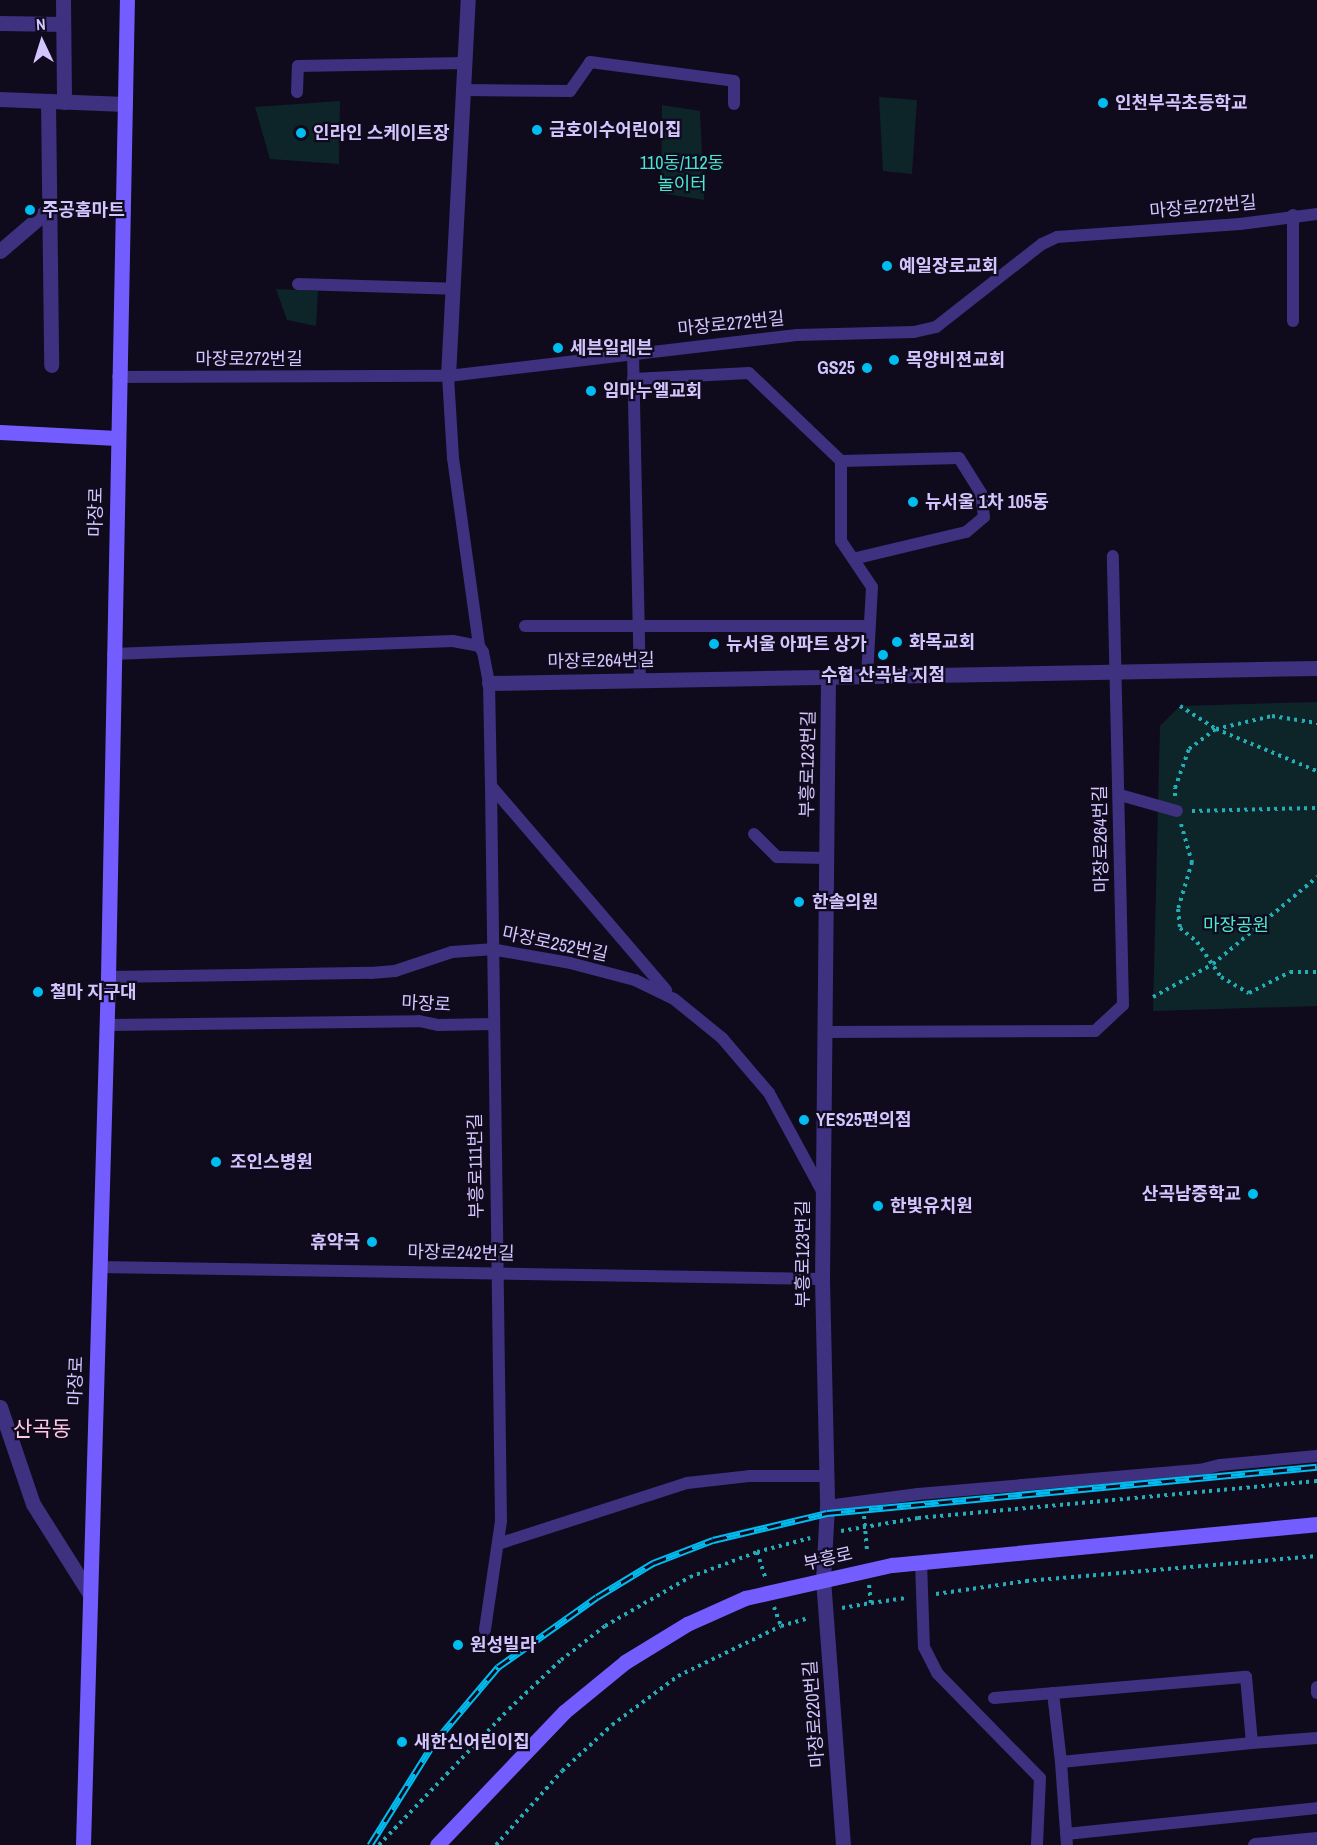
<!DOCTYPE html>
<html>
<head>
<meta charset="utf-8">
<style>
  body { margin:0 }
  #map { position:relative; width:1317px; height:1845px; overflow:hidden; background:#100a1d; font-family:"Archivo Narrow","Noto Sans KR",sans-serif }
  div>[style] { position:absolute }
  .green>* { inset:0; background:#0d2528 }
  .path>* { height:4px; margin-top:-2px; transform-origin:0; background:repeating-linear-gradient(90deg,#24adb6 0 3px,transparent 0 7.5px) }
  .lane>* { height:12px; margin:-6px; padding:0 6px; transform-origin:6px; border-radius:6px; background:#3d3180 }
  .street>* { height:15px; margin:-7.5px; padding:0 7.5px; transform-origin:7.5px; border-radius:7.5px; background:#3d3180 }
  .secondary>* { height:15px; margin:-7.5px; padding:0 7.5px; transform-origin:7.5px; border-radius:7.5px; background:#745dff }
  .rail>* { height:7px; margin-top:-3.5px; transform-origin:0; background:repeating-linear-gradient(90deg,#100a1d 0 14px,#00bdf1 0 28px); box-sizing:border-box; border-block:2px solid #00bdf1 }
  .dots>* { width:16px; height:16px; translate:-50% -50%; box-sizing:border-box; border:3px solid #100a1d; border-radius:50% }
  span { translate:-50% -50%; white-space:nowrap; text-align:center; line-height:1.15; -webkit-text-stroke:4.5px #100a1d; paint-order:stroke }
  .poi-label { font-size:18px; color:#d3c6ff; font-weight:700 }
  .left { translate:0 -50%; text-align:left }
  .right { translate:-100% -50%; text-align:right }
  .park-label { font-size:18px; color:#4ae7d2 }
  .street-label { font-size:18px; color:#d3c6ff }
  .quarter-label { font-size:21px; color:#ffc8e5 }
  .north { position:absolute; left:12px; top:12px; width:60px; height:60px; -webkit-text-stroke:4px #100a1d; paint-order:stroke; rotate:356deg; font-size:16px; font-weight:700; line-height:24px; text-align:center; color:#d3c6ff }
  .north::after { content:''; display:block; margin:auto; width:21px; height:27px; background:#d3c6ff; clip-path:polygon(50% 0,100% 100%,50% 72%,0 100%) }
</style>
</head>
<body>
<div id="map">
  <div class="green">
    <i style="clip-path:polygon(879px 97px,917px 100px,912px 174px,883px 171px)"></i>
    <i style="clip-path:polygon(340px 101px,339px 164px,270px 159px,255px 107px)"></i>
    <i style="clip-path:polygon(662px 105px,700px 111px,704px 200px,661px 193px)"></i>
    <i style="clip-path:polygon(276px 289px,318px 291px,316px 326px,287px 320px)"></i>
    <i style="clip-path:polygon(1317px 702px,1317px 1006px,1153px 1011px,1160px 726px,1180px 706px)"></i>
  </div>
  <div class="path">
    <i style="left:1180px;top:706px;width:43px;rotate:32.6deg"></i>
    <i style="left:1216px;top:729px;width:109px;rotate:22.6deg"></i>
    <i style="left:1175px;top:796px;width:8px;rotate:-90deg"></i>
    <i style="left:1175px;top:788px;width:41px;rotate:-70.3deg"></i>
    <i style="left:1189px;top:749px;width:34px;rotate:-37deg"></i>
    <i style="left:1216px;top:729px;width:57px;rotate:-13.1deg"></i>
    <i style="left:1272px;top:716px;width:46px;rotate:8.8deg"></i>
    <i style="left:1192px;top:811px;width:125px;rotate:-1.4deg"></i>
    <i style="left:1181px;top:824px;width:40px;rotate:74deg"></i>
    <i style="left:1192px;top:862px;width:49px;rotate:106.6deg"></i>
    <i style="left:1178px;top:909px;width:19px;rotate:84deg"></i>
    <i style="left:1180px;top:928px;width:22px;rotate:39deg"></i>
    <i style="left:1197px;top:942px;width:42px;rotate:55.6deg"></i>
    <i style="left:1221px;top:977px;width:32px;rotate:30deg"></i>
    <i style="left:1249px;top:993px;width:46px;rotate:-27.1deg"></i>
    <i style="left:1290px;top:972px;width:27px"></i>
    <i style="left:1153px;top:997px;width:68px;rotate:-28.8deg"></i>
    <i style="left:1213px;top:964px;width:136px;rotate:-39.9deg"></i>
    <i style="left:864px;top:1516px;width:37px;rotate:85deg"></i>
    <i style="left:841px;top:1531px;width:78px;rotate:-9.6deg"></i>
    <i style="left:918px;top:1518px;width:401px;rotate:-5.3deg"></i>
    <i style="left:757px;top:1552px;width:26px;rotate:72deg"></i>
    <i style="left:869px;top:1585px;width:18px;rotate:84deg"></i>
    <i style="left:871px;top:1603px;width:37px;rotate:-8deg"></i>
    <i style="left:936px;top:1594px;width:91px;rotate:-8.2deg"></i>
    <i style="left:1026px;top:1581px;width:292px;rotate:-4.9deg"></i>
    <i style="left:774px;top:1607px;width:20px;rotate:70deg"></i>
    <i style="left:842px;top:1608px;width:29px;rotate:-10deg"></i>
    <i style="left:379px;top:1845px;width:188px;rotate:-46.3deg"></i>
    <i style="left:509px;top:1709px;width:71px;rotate:-43.3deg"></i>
    <i style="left:561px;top:1660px;width:56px;rotate:-37.7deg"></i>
    <i style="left:605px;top:1626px;width:98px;rotate:-30deg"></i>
    <i style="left:690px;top:1577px;width:72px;rotate:-20.5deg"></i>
    <i style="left:757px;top:1552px;width:55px;rotate:-14.8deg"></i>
    <i style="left:496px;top:1845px;width:99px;rotate:-48.3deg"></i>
    <i style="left:562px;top:1771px;width:68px;rotate:-42.6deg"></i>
    <i style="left:612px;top:1725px;width:82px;rotate:-36.6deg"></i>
    <i style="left:678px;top:1676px;width:114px;rotate:-25.9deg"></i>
    <i style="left:781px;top:1626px;width:29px;rotate:-16deg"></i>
  </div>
  <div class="lane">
    <i style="left:465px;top:90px;width:105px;rotate:0.5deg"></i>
    <i style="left:570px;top:91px;width:35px;rotate:-55deg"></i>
    <i style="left:590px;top:62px;width:145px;rotate:7.5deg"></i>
    <i style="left:734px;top:81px;width:23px;rotate:90deg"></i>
    <i style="left:297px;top:92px;width:26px;rotate:-88deg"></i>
    <i style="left:298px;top:66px;width:167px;rotate:-1deg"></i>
    <i style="left:1293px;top:215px;width:106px;rotate:90deg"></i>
    <i style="left:298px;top:284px;width:155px;rotate:1.8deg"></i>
    <i style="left:633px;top:353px;width:327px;rotate:88.8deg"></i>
    <i style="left:448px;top:376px;width:82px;rotate:86.5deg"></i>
    <i style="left:453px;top:458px;width:190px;rotate:82.1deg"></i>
    <i style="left:118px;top:377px;width:330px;rotate:-0.2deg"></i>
    <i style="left:448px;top:376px;width:351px;rotate:-6.7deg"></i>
    <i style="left:797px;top:335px;width:117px;rotate:-1.5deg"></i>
    <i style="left:914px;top:332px;width:23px;rotate:-13deg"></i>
    <i style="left:936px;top:327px;width:135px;rotate:-38.1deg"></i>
    <i style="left:1042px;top:244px;width:17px;rotate:-25deg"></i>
    <i style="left:1057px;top:237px;width:183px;rotate:-4.1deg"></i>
    <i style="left:1240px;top:224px;width:78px;rotate:-7.4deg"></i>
    <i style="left:633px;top:379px;width:116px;rotate:-3deg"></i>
    <i style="left:749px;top:373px;width:127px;rotate:43.7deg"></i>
    <i style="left:841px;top:461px;width:80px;rotate:90deg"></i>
    <i style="left:841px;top:541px;width:55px;rotate:56deg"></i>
    <i style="left:872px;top:587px;width:89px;rotate:93.2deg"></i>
    <i style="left:841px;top:461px;width:118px;rotate:-1.5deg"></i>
    <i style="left:959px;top:458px;width:41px;rotate:57.8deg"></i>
    <i style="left:981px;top:493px;width:24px;rotate:83deg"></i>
    <i style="left:984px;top:517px;width:23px;rotate:140deg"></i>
    <i style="left:966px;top:532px;width:116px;rotate:166.6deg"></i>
    <i style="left:525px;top:626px;width:343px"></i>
    <i style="left:113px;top:654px;width:340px;rotate:-2.2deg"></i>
    <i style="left:453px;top:641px;width:26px;rotate:11deg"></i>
    <i style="left:479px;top:646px;width:7px;rotate:56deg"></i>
    <i style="left:483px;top:652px;width:32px;rotate:79deg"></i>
    <i style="left:489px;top:683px;width:103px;rotate:88.9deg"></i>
    <i style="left:491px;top:786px;width:735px;rotate:89.22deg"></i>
    <i style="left:501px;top:1521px;width:110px;rotate:98.4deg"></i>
    <i style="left:491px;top:786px;width:269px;rotate:49.4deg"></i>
    <i style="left:1120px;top:795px;width:59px;rotate:15.7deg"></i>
    <i style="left:754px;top:834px;width:33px;rotate:45deg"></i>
    <i style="left:777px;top:857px;width:49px;rotate:1.2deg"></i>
    <i style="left:108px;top:977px;width:263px;rotate:-0.9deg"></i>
    <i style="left:371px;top:973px;width:24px;rotate:-5deg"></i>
    <i style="left:395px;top:971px;width:60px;rotate:-18.4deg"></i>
    <i style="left:452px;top:952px;width:39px;rotate:-4deg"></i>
    <i style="left:491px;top:949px;width:80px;rotate:10deg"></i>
    <i style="left:570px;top:963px;width:67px;rotate:14.7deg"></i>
    <i style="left:635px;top:980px;width:43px;rotate:26deg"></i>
    <i style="left:674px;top:999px;width:62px;rotate:39.1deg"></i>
    <i style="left:722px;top:1038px;width:72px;rotate:49.5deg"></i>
    <i style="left:769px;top:1093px;width:111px;rotate:61.6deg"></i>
    <i style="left:106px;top:1025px;width:313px;rotate:-0.7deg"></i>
    <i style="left:419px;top:1021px;width:19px;rotate:12deg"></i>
    <i style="left:438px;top:1025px;width:54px;rotate:-1.1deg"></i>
    <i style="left:824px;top:1032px;width:271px;rotate:-0.2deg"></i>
    <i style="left:1095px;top:1031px;width:38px;rotate:-43deg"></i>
    <i style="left:1123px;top:1005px;width:449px;rotate:-91.3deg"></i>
    <i style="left:99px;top:1267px;width:723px;rotate:0.95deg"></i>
    <i style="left:827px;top:1506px;width:92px;rotate:-7.5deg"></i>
    <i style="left:918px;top:1494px;width:283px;rotate:-4.9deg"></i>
    <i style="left:1200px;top:1470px;width:21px;rotate:-14deg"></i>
    <i style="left:1220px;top:1465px;width:97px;rotate:-5.3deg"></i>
    <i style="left:498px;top:1544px;width:199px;rotate:-17.9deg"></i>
    <i style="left:687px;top:1483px;width:62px;rotate:-6.4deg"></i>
    <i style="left:749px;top:1476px;width:78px"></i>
    <i style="left:921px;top:1562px;width:85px;rotate:88deg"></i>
    <i style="left:924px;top:1647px;width:29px;rotate:63deg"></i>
    <i style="left:937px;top:1673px;width:147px;rotate:45.6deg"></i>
    <i style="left:1040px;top:1778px;width:67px;rotate:92.6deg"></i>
    <i style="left:1317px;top:1687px;width:6px;rotate:90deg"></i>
    <i style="left:1053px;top:1693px;width:69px;rotate:83.4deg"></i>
    <i style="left:994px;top:1698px;width:253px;rotate:-4.8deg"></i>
    <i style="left:1246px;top:1677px;width:66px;rotate:84.8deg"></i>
    <i style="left:1252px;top:1743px;width:192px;rotate:174.3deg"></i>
    <i style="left:1061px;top:1762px;width:83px;rotate:85.9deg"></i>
    <i style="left:1252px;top:1743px;width:65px;rotate:-4.4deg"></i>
    <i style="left:1066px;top:1834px;width:252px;rotate:-5.9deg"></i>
  </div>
  <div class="street">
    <i style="left:63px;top:0;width:102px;rotate:89.4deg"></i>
    <i style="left:0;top:23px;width:63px;rotate:0.9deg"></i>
    <i style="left:0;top:99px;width:125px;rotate:2.3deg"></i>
    <i style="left:48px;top:101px;width:264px;rotate:89.3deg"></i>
    <i style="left:0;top:251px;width:65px;rotate:-40.6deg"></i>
    <i style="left:448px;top:376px;width:377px;rotate:-87deg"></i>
    <i style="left:828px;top:677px;width:602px;rotate:90.57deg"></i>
    <i style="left:822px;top:1279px;width:227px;rotate:88.7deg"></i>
    <i style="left:827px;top:1506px;width:73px;rotate:93.1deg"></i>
    <i style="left:823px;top:1579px;width:267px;rotate:85.7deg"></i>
    <i style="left:489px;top:683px;width:828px;rotate:-1.04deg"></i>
    <i style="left:0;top:1407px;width:102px;rotate:71.2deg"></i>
    <i style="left:33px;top:1504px;width:107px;rotate:57.7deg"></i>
    <i style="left:1255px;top:1845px;width:62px;rotate:-5.5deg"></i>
  </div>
  <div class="secondary">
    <i style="left:0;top:432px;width:117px;rotate:2.9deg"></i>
    <i style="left:83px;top:1845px;width:868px;rotate:-88.35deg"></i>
    <i style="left:108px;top:977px;width:977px;rotate:-88.89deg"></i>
    <i style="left:437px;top:1845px;width:184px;rotate:-46.3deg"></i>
    <i style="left:564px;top:1712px;width:79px;rotate:-39.3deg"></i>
    <i style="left:625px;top:1662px;width:73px;rotate:-31.5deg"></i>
    <i style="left:687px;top:1624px;width:64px;rotate:-24.1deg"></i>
    <i style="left:745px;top:1598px;width:151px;rotate:-12.7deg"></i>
    <i style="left:892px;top:1565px;width:427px;rotate:-5.5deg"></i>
  </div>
  <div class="rail">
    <i style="left:370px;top:1845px;width:119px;rotate:-58deg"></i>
    <i style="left:433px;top:1744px;width:101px;rotate:-49.8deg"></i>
    <i style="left:498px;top:1667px;width:121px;rotate:-35.3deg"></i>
    <i style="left:597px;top:1597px;width:66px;rotate:-31.3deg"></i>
    <i style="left:653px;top:1563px;width:64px;rotate:-21deg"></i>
    <i style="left:713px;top:1540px;width:117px;rotate:-13.3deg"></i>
    <i style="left:827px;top:1513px;width:492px;rotate:-5.4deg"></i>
  </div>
  <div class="dots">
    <i style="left:1103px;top:103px;background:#00bdf1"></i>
    <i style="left:537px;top:130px;background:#00bdf1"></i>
    <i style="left:301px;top:133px;background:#00bdf1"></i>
    <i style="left:30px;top:210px;background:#00bdf1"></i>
    <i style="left:887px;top:266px;background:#00bdf1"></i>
    <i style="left:558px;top:348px;background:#00bdf1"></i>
    <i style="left:894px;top:360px;background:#00bdf1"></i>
    <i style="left:867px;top:368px;background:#00bdf1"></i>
    <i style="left:591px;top:391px;background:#00bdf1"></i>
    <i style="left:913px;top:502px;background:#00bdf1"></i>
    <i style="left:897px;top:642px;background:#00bdf1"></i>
    <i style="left:714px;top:644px;background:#00bdf1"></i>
    <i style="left:883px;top:655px;background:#00bdf1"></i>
    <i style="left:799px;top:902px;background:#00bdf1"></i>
    <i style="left:38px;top:992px;background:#00bdf1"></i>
    <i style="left:804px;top:1120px;background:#00bdf1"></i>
    <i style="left:216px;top:1162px;background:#00bdf1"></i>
    <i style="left:1253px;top:1194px;background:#00bdf1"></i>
    <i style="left:878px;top:1206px;background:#00bdf1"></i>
    <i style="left:372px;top:1242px;background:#00bdf1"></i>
    <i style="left:458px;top:1645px;background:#00bdf1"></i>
    <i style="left:402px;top:1742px;background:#00bdf1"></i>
  </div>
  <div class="poi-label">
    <span class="left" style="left:1115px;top:103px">인천부곡초등학교</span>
    <span class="left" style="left:549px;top:130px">금호이수어린이집</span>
    <span class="left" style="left:313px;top:133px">인라인 스케이트장</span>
    <span class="left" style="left:42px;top:210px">주공홈마트</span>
    <span class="left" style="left:899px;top:266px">예일장로교회</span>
    <span class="left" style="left:570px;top:348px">세븐일레븐</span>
    <span class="left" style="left:906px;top:360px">목양비젼교회</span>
    <span class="right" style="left:855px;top:368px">GS25</span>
    <span class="left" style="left:603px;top:391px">임마누엘교회</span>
    <span class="left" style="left:925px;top:502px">뉴서울 1차 105동</span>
    <span class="left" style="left:909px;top:642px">화목교회</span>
    <span class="left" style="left:726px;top:644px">뉴서울 아파트 상가</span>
    <span style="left:883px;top:675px">수협 산곡남 지점</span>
    <span class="left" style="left:812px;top:902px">한솔의원</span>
    <span class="left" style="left:50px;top:992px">철마 지구대</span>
    <span class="left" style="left:816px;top:1120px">YES25편의점</span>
    <span class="left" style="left:230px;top:1162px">조인스병원</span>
    <span class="right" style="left:1241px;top:1194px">산곡남중학교</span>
    <span class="left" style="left:890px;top:1206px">한빛유치원</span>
    <span class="right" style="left:360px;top:1242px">휴약국</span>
    <span class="left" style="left:470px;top:1645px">원성빌라</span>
    <span class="left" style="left:414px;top:1742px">새한신어린이집</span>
  </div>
  <div class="park-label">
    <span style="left:682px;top:174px">110동/112동<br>놀이터</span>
    <span style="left:1236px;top:925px">마장공원</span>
  </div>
  <div class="street-label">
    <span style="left:1203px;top:207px;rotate:-5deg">마장로272번길</span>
    <span style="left:731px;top:324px;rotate:-6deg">마장로272번길</span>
    <span style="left:249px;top:359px">마장로272번길</span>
    <span style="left:96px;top:512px;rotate:-89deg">마장로</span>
    <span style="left:601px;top:661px;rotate:-1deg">마장로264번길</span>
    <span style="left:808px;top:764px;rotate:-89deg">부흥로123번길</span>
    <span style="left:1101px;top:839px;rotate:-91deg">마장로264번길</span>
    <span style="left:555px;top:944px;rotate:12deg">마장로252번길</span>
    <span style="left:426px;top:1004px;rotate:3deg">마장로</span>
    <span style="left:476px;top:1166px;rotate:-91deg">부흥로111번길</span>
    <span style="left:461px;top:1253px;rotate:1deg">마장로242번길</span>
    <span style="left:803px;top:1254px;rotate:-90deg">부흥로123번길</span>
    <span style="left:76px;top:1381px;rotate:-88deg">마장로</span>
    <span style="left:828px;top:1559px;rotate:-13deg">부흥로</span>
    <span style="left:814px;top:1714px;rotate:-94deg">마장로220번길</span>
  </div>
  <div class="quarter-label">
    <span style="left:42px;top:1429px">산곡동</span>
  </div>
  <div class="north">N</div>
</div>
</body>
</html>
